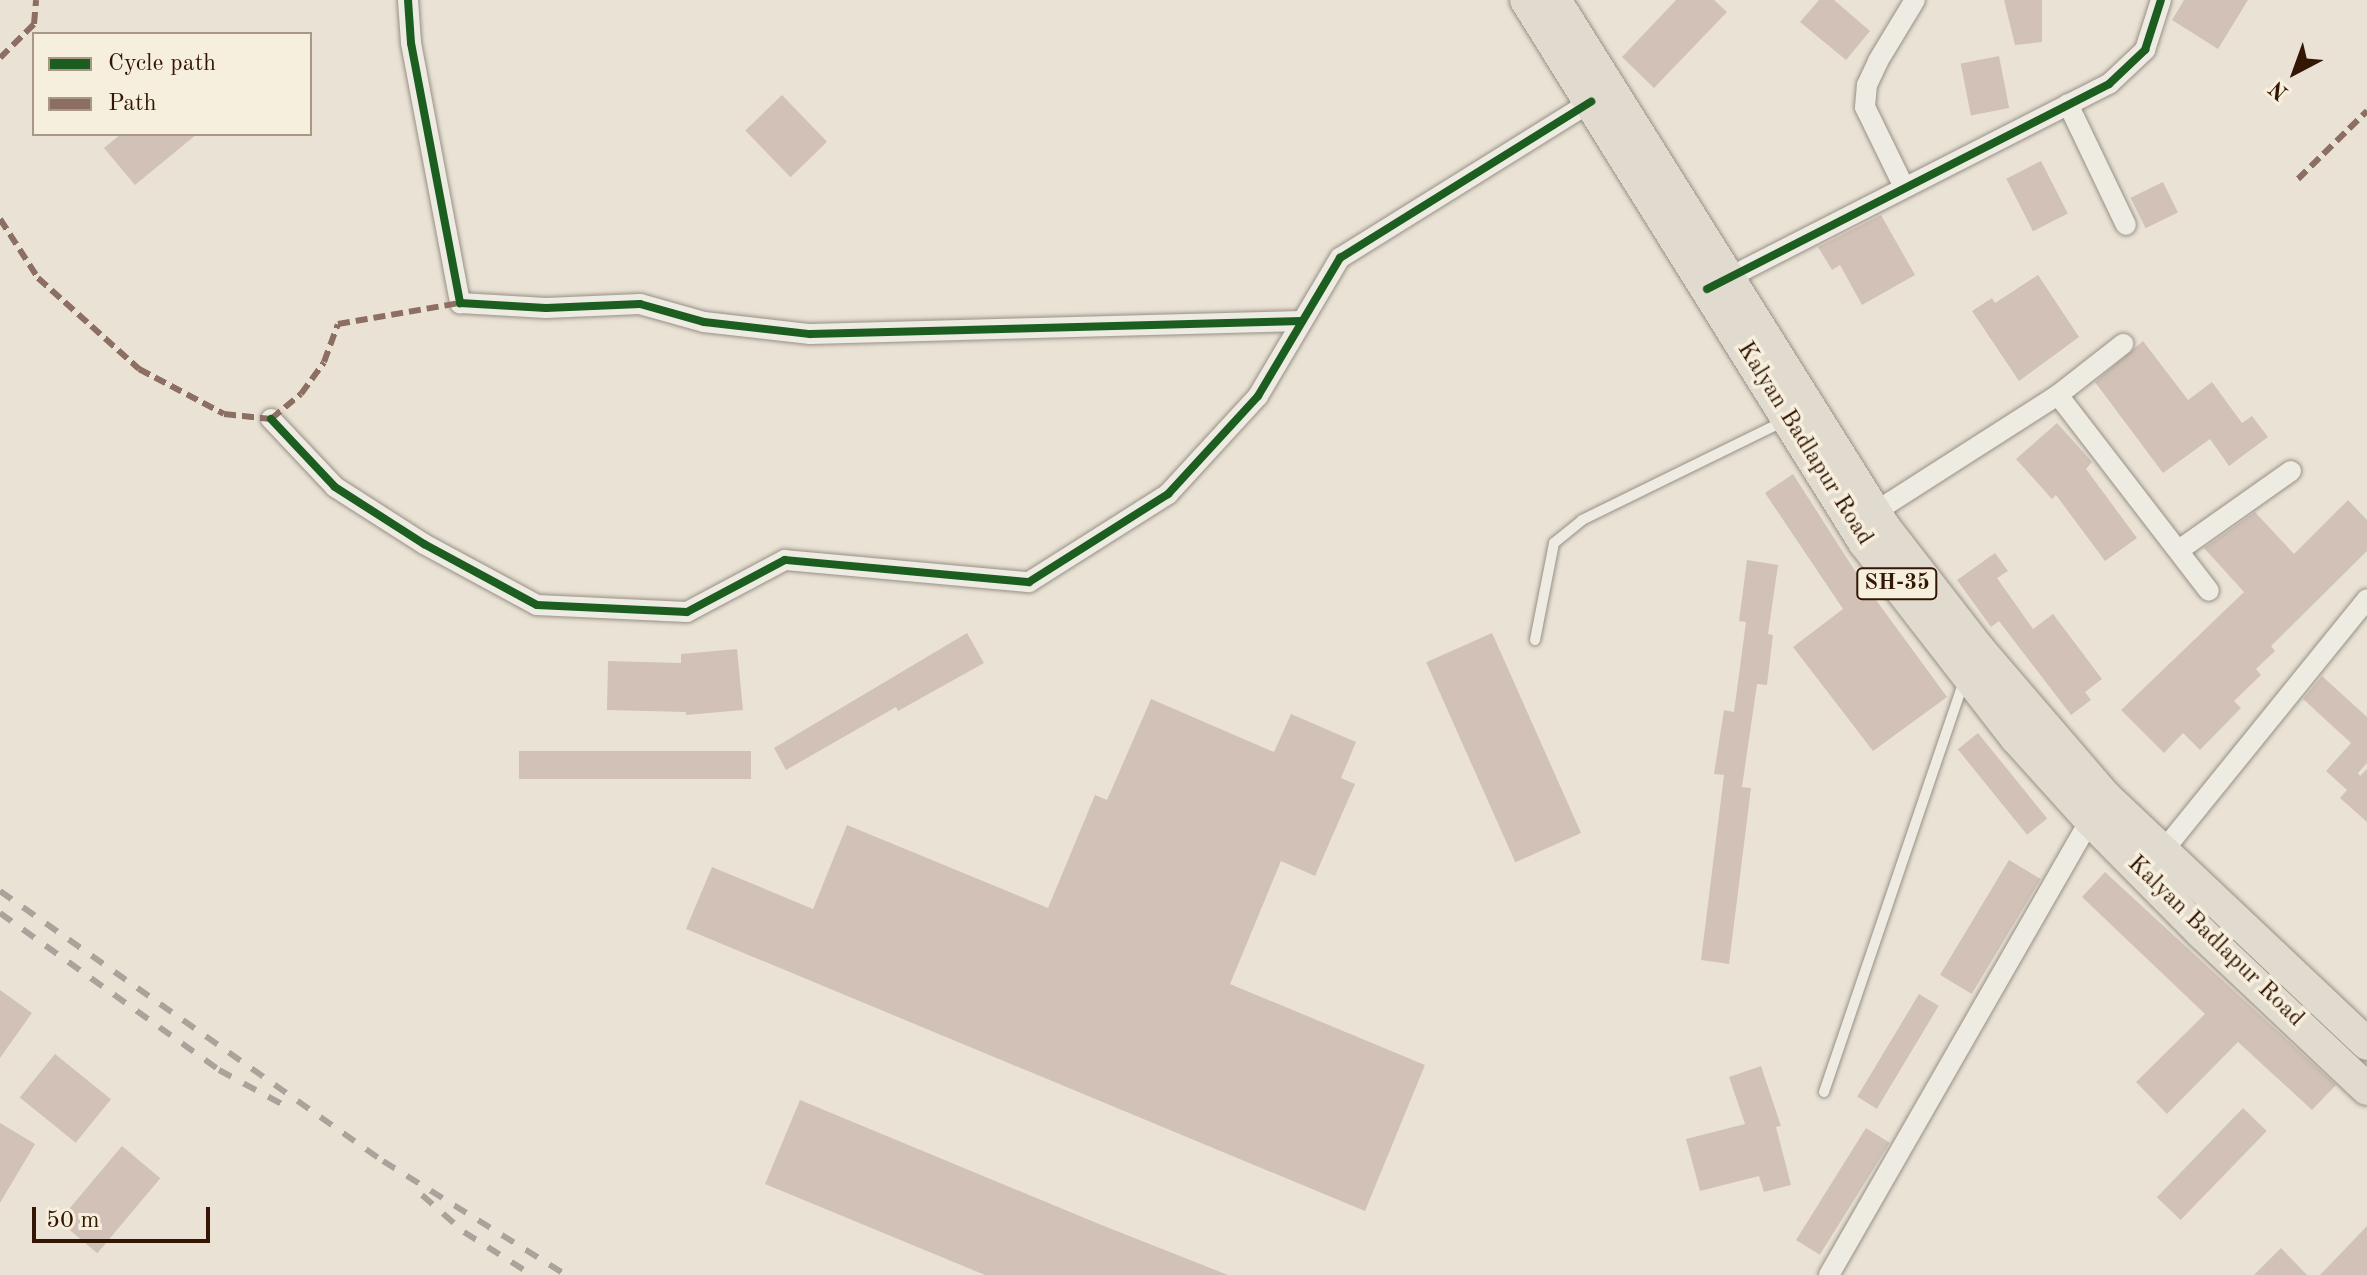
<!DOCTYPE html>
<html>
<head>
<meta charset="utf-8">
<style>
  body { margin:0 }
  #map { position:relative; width:2367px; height:1275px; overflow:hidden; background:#eae3d5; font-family:"Old Standard TT",serif }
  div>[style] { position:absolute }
  .building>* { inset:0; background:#d1c1b7; transform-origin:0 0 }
  .roads { filter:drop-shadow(0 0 2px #989086) drop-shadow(0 0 2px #989086) }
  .lane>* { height:10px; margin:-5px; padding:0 5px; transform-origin:5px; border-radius:5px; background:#eeebe3 }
  .street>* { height:20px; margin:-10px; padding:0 10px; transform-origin:10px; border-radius:10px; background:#eeebe3 }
  .primary>* { height:32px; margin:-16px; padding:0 16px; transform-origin:16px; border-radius:16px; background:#e1dace }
  .rail>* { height:6px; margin-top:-3px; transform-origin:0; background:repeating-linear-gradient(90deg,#a9a39b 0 14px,transparent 0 28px) }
  .quiet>* { height:6px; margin-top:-3px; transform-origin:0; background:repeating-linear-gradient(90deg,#8d6e63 0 12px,transparent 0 18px) }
  .cycleway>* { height:8px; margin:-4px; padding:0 4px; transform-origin:4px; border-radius:4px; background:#1b5e20 }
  span { translate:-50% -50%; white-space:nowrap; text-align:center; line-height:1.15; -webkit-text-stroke:7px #f7efde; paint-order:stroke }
  .shield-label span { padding:2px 6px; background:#f7efde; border:2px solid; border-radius:6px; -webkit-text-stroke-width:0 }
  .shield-label { font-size:22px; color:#331603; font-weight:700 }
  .street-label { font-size:24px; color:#331603 }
  .legend { position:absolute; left:32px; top:32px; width:280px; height:104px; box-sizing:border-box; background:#f7efde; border:2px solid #a99886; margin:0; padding:10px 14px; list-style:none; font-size:24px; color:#331603 }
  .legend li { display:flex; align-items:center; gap:16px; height:40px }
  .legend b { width:40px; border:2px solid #a99886 }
  .north { position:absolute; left:2255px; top:32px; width:80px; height:80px; -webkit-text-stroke:6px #f7efde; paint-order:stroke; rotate:221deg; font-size:22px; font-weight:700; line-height:32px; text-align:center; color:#331603 }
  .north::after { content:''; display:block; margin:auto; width:28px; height:36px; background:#331603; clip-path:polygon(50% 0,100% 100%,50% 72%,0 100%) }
  .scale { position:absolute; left:32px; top:1207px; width:178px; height:36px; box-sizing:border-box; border:4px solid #331603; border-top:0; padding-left:10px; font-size:24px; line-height:28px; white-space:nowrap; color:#331603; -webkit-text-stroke:6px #f7efde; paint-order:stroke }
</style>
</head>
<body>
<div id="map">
  <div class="building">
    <i style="clip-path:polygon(1676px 0,1714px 0,1727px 12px,1654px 88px,1622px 57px)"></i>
    <i style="clip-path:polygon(1819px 0,1834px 0,1870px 31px,1846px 60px,1800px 22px)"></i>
    <i style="clip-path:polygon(2004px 0,2042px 0,2042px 42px,2015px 45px)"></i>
    <i style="clip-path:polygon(2184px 0,2248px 0,2218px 49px,2172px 20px)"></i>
    <i style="left:1999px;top:56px;width:53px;height:39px;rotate:79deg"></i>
    <i style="left:782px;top:95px;width:65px;height:51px;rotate:46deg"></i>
    <i style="clip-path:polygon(121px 134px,197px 134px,135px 185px,104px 148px)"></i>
    <i style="left:2041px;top:161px;width:59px;height:39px;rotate:63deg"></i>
    <i style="left:2163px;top:182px;width:34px;height:36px;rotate:64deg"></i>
    <i style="clip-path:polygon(1881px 215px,1915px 275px,1862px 305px,1840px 265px,1832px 270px,1818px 247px)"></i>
    <i style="clip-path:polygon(2038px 275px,2079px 337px,2019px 381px,1972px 311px,1992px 298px,1995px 303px)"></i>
    <i style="clip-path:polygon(2143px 341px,2188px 400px,2212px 382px,2242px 423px,2252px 416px,2268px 437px,2229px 466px,2210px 439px,2163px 473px,2095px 382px)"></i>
    <i style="clip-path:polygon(2057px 423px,2092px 462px,2086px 469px,2137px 538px,2105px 561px,2056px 495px,2052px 499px,2016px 459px)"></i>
    <i style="clip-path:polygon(1793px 474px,1857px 574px,1947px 697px,1873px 751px,1793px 647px,1843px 609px,1765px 493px)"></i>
    <i style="clip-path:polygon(2348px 500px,2367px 520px,2367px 551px,2271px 646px,2275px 651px,2256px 669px,2261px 675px,2234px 701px,2241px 708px,2200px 750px,2183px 733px,2164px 753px,2121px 710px,2244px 592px,2204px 548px,2255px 512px,2294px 554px)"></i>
    <i style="clip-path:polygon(1995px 553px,2008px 571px,1997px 578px,2033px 629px,2053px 614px,2102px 679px,2085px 692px,2091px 700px,2071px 715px,1999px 621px,1991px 627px,1957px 580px)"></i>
    <i style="clip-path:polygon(1747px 560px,1778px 565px,1768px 634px,1773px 635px,1767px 685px,1757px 684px,1742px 787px,1751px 788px,1729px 964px,1701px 960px,1724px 775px,1714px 774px,1724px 710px,1734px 712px,1746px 622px,1739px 621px)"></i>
    <i style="clip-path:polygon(967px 633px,984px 663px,898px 711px,896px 707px,786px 770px,774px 748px)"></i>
    <i style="left:1492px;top:633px;width:219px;height:72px;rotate:66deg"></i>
    <i style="clip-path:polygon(737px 649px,743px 710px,686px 715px,686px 712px,607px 710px,608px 661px,681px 663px,681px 654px)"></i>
    <i style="clip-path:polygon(2322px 676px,2367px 717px,2367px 763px,2358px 773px,2360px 776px,2367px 769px,2367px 822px,2340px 798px,2347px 790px,2326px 771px,2351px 743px,2303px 699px)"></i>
    <i style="clip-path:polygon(1151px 699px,1274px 752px,1291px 714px,1356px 742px,1341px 778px,1355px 784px,1315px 876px,1281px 861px,1230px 984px,1425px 1065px,1365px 1211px,686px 929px,712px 867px,813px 909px,847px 825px,1048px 908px,1095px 795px,1107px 800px)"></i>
    <i style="left:1978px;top:733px;width:110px;height:26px;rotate:51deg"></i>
    <i style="left:519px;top:751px;width:232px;height:28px"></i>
    <i style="left:2009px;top:860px;width:37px;height:134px;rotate:31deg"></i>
    <i style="clip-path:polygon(2105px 872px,2336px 1085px,2312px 1110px,2238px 1042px,2167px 1114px,2136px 1082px,2205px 1014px,2082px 897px)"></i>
    <i style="clip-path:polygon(0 990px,32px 1013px,0 1058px)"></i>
    <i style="left:1919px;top:994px;width:23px;height:120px;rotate:31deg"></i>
    <i style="left:55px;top:1054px;width:72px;height:56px;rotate:39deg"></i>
    <i style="clip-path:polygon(1761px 1066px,1781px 1126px,1776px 1127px,1791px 1185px,1764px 1192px,1759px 1176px,1700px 1191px,1686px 1139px,1745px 1124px,1729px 1077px)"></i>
    <i style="clip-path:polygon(800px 1100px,1099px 1224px,1228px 1275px,985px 1275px,765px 1184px)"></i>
    <i style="left:2243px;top:1108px;width:33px;height:124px;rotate:44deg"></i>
    <i style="clip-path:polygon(0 1123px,35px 1144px,0 1203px)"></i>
    <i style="left:1866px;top:1128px;width:28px;height:132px;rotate:32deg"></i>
    <i style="left:122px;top:1146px;width:50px;height:98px;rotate:40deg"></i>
    <i style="clip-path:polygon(2367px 1226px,2367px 1275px,2320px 1275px)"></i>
    <i style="clip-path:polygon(2281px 1248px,2307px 1275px,2254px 1275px)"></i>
  </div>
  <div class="roads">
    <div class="lane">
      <i style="left:1535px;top:640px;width:99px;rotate:-78.9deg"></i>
      <i style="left:1554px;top:543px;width:36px;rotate:-39deg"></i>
      <i style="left:1582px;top:520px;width:223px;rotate:-26.1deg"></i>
      <i style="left:1824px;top:1092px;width:434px;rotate:-71.2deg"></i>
    </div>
    <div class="street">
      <i style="left:408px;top:0;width:43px;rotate:86deg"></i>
      <i style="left:411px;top:43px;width:265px;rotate:79.3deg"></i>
      <i style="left:460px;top:303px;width:86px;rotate:3.3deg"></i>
      <i style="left:546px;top:308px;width:94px;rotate:-2.4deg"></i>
      <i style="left:640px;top:304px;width:66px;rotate:15.7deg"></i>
      <i style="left:704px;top:322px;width:107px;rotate:6.5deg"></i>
      <i style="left:810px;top:334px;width:492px;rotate:-1.5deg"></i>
      <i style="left:2068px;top:104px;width:134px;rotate:64.4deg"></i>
      <i style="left:1904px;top:187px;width:89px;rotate:-116deg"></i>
      <i style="left:1865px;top:107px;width:22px;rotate:-85deg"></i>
      <i style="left:1867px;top:85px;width:26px;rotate:-65deg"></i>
      <i style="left:1878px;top:61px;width:71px;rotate:-58.8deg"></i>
      <i style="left:1718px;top:283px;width:439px;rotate:-27deg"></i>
      <i style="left:2109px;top:84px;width:50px;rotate:-43.4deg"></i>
      <i style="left:2145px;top:50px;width:52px;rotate:-72.3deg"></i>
      <i style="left:2058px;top:395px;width:247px;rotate:52.4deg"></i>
      <i style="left:271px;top:419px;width:93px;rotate:46.7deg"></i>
      <i style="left:335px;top:487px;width:106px;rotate:32.6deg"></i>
      <i style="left:424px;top:544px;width:128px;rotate:28.4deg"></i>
      <i style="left:537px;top:605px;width:150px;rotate:2.7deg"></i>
      <i style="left:687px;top:612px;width:111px;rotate:-28deg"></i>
      <i style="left:785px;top:560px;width:245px;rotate:5.2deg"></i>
      <i style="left:1029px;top:582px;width:165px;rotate:-32.3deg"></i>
      <i style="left:1168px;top:494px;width:133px;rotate:-47.4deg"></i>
      <i style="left:1258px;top:396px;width:161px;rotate:-59.3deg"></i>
      <i style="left:1340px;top:258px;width:296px;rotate:-31.9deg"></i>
      <i style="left:1875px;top:512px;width:217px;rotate:-32.6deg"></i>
      <i style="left:2058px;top:395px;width:83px;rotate:-38.1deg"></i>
      <i style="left:2179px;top:550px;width:137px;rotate:-35.2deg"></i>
      <i style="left:2163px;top:851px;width:324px;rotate:-51deg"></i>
      <i style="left:1829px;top:1275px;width:525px;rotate:-60.16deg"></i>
    </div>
    <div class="primary">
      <i style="left:1526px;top:0;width:639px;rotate:58.05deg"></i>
      <i style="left:1864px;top:542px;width:248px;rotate:52.2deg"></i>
      <i style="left:2016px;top:738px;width:110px;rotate:47.9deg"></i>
      <i style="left:2090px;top:820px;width:159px;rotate:45.3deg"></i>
      <i style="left:2202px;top:933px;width:227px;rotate:43.4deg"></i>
      <i style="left:1555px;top:0;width:623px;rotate:57.99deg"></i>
      <i style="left:1885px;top:528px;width:152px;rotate:52.2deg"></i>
      <i style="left:1978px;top:648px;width:195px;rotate:49.4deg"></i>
      <i style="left:2105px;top:796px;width:361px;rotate:43.4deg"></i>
    </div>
  </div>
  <div class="rail">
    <i style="left:0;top:891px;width:469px;rotate:35.2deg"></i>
    <i style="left:383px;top:1161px;width:216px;rotate:31.9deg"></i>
    <i style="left:0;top:913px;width:269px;rotate:35.6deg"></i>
    <i style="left:219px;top:1070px;width:80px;rotate:28.5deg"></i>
    <i style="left:422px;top:1195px;width:56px;rotate:41.4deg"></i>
    <i style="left:464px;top:1232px;width:80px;rotate:32.3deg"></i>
  </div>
  <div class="quiet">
    <i style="left:0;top:58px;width:48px;rotate:-45deg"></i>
    <i style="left:34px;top:24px;width:24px;rotate:-85deg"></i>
    <i style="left:2298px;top:179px;width:97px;rotate:-44.6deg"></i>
    <i style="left:0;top:219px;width:70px;rotate:57.2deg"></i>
    <i style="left:38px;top:278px;width:136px;rotate:42deg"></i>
    <i style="left:139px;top:369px;width:96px;rotate:27.9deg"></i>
    <i style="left:224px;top:414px;width:47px;rotate:6.1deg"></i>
    <i style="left:271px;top:419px;width:39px;rotate:-40deg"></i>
    <i style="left:301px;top:394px;width:39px;rotate:-54deg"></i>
    <i style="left:324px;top:362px;width:40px;rotate:-69.8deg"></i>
    <i style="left:338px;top:324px;width:124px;rotate:-9.8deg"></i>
  </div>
  <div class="cycleway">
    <i style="left:408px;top:0;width:43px;rotate:86deg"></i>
    <i style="left:411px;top:43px;width:265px;rotate:79.3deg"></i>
    <i style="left:460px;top:303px;width:86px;rotate:3.3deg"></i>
    <i style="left:546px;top:308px;width:94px;rotate:-2.4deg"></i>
    <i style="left:640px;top:304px;width:66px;rotate:15.7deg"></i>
    <i style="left:704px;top:322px;width:107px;rotate:6.5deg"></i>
    <i style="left:810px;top:334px;width:492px;rotate:-1.5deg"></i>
    <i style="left:1707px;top:289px;width:451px;rotate:-27deg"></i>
    <i style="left:2109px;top:84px;width:50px;rotate:-43.4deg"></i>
    <i style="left:2145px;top:50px;width:52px;rotate:-72.3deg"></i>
    <i style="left:271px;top:419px;width:93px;rotate:46.7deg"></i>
    <i style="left:335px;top:487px;width:106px;rotate:32.6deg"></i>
    <i style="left:424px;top:544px;width:128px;rotate:28.4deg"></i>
    <i style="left:537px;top:605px;width:150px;rotate:2.7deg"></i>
    <i style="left:687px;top:612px;width:111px;rotate:-28deg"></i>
    <i style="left:785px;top:560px;width:245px;rotate:5.2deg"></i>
    <i style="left:1029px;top:582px;width:165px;rotate:-32.3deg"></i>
    <i style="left:1168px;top:494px;width:133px;rotate:-47.4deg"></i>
    <i style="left:1258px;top:396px;width:161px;rotate:-59.3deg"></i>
    <i style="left:1340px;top:258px;width:296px;rotate:-31.9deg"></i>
  </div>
  <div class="shield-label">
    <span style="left:1897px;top:584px">SH-35</span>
  </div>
  <div class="street-label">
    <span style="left:1804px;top:444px;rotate:58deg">Kalyan Badlapur Road</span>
    <span style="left:2215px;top:942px;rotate:44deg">Kalyan Badlapur Road</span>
  </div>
  <ul class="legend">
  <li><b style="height:10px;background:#1b5e20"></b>Cycle path</li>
  <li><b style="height:10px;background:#8d6e63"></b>Path</li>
  </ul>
  <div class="north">N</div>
  <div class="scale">50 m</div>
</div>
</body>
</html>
